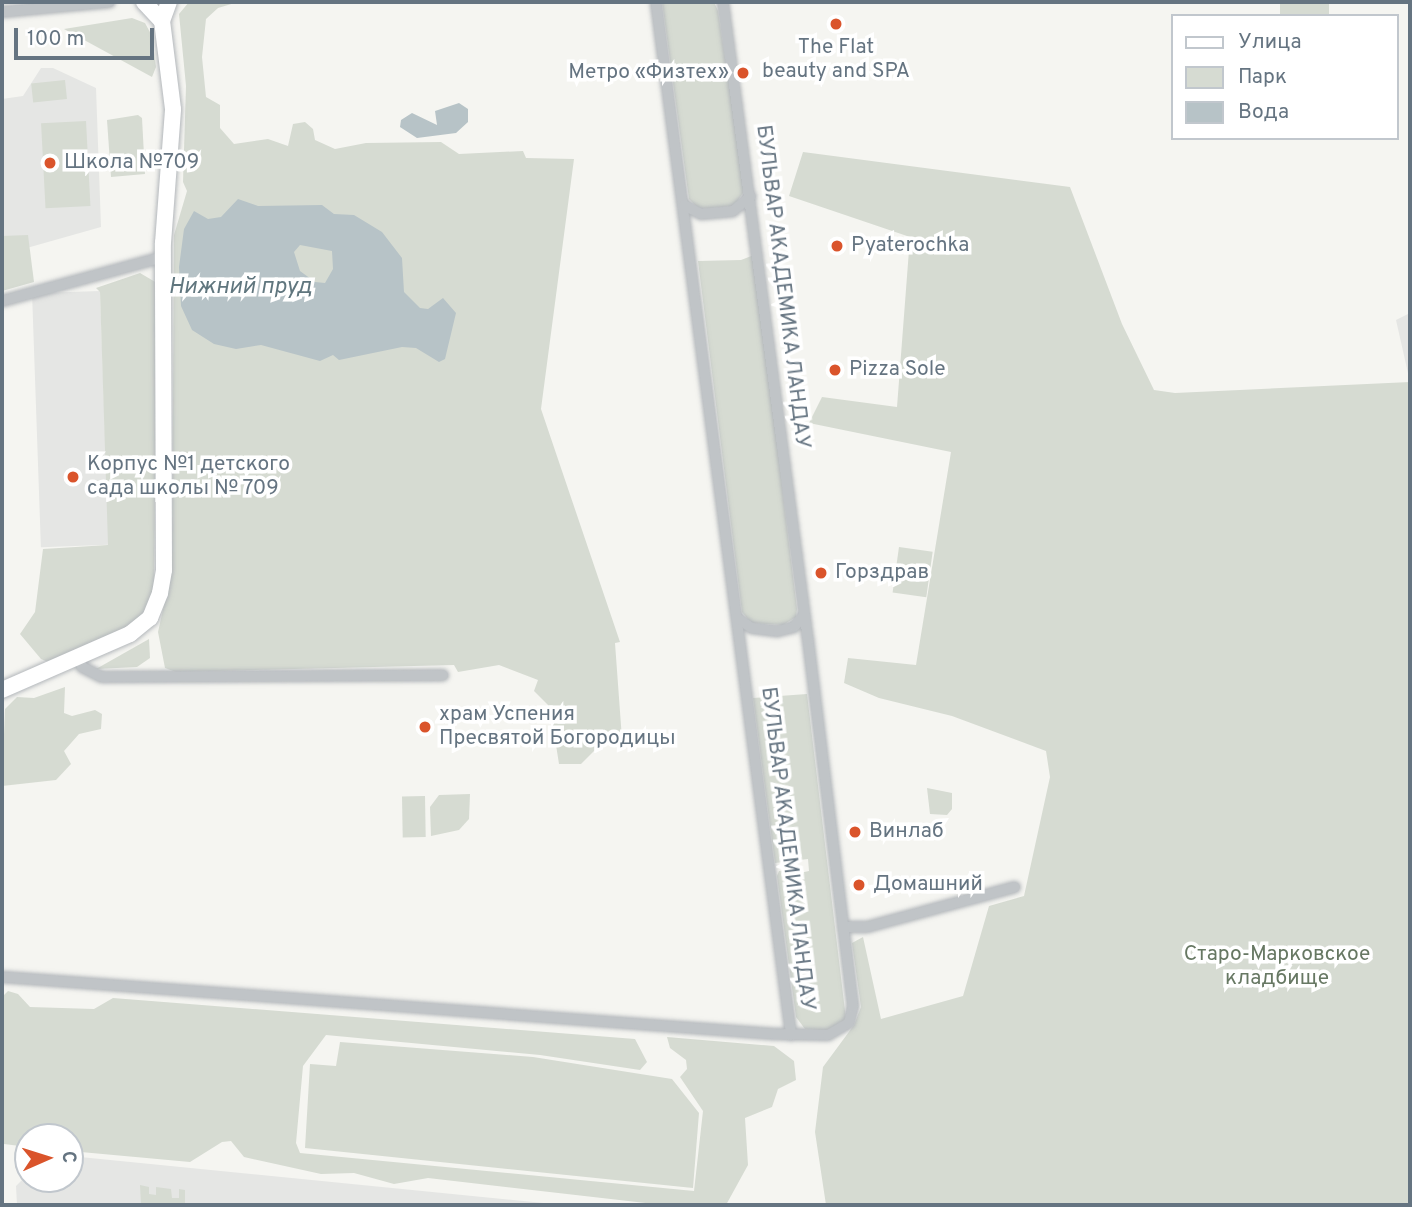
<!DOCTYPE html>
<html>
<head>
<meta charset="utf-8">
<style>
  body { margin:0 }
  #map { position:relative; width:1412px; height:1207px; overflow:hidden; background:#f5f5f1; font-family:Overpass,sans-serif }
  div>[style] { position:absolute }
  .built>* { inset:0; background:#e5e6e4; transform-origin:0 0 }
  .green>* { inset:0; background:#d6dbd2; transform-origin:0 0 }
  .water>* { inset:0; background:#b7c3c7 }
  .roads { filter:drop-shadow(0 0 2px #b3b7bb) drop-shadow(0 0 2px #b3b7bb) }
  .street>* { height:10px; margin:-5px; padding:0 5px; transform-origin:5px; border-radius:5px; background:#c0c4c7 }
  .secondary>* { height:16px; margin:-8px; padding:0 8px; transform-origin:8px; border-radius:8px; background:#fff }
  .dots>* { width:19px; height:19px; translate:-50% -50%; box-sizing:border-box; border:4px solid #fff; border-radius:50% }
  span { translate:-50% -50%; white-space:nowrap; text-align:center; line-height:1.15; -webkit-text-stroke:7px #fff; paint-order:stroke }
  .poi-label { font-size:21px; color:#657481 }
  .right { translate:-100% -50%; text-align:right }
  .left { translate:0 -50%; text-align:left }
  .street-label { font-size:21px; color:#657481 }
  .park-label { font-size:21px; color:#677863 }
  .water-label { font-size:23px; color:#60767e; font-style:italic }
  .frame { position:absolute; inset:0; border:4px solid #657481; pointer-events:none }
  .legend { position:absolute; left:1171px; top:14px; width:228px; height:126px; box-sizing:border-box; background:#fff; border:2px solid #c1c7cd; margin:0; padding:9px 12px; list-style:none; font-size:21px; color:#657481 }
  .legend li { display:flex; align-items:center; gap:14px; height:35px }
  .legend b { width:35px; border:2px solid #c1c7cd }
  .north { position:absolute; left:14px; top:1123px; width:70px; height:70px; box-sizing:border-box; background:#fff; border:2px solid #c1c7cd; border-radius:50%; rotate:87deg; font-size:19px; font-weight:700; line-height:28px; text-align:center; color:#657481 }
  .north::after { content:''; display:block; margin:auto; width:24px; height:32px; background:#da542b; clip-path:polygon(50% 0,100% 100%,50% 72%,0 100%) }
  .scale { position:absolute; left:14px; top:28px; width:140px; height:32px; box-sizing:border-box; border:4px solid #657481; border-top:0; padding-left:9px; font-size:21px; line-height:24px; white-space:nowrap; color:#657481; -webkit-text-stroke:5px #fff; paint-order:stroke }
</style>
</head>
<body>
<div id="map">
  <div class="built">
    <i style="clip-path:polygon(41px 68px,53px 68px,96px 88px,101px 227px,2px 255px,2px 99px,23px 96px)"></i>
    <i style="left:100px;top:291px;width:254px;height:68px;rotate:88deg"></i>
    <i style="clip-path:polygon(1410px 313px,1410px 382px,1396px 320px)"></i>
    <i style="clip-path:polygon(15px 1151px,28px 1152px,28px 1179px,70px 1179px,70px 1156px,564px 1205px,17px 1205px,16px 1186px,22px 1180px,15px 1167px)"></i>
  </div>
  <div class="green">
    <i style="clip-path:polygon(189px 2px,238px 2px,218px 8px,206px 19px,202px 57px,206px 97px,220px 105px,220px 128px,234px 144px,268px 139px,288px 146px,293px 124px,305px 122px,313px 129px,315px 140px,335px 149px,366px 143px,441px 142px,459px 154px,523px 151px,526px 158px,574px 159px,541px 409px,620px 642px,615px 643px,622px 739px,613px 746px,603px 742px,581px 764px,559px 764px,550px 707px,534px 691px,538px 680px,499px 665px,458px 672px,454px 665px,176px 672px,165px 668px,158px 632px,172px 569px,174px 235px,187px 191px,183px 182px,186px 86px,179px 14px)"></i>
    <i style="clip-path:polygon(662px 2px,714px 2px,718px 11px,745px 190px,734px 206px,699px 209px,689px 199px)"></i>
    <i style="left:1280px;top:2px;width:49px;height:14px"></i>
    <i style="clip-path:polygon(132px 18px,145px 23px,152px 36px,156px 67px,152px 77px,64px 29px)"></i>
    <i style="left:65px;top:80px;width:19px;height:34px;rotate:84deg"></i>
    <i style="clip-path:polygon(138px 115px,142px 118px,145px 174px,111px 177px,107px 120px)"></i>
    <i style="left:86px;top:121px;width:85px;height:45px;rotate:87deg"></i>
    <i style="clip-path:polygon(803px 152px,1070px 187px,1122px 324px,1154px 390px,1175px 393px,1410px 382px,1410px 1205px,826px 1205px,815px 1132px,823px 1067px,854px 1025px,861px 1007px,852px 943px,863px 937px,881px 1019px,963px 996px,989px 906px,1024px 896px,1050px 777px,1046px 751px,952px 716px,879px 698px,844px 683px,848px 658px,916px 665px,951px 452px,809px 423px,822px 397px,897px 407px,910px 237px,789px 196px)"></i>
    <i style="clip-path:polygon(28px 235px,34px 282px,2px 291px,2px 236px)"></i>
    <i style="clip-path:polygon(754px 255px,797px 609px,796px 617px,783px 625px,751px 623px,742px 612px,698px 261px,741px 260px)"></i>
    <i style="clip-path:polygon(140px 273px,157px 283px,154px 594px,141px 621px,48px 662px,41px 659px,20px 634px,35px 612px,43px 549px,108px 545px,100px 292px,96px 288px)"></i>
    <i style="left:899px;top:547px;width:34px;height:46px;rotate:8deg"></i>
    <i style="clip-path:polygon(149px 639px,150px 658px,137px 667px,96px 669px)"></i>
    <i style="clip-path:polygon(65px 687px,64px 713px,72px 716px,95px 710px,102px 714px,101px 729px,79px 734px,64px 751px,71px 764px,56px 780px,2px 786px,5px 709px,17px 697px,34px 698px)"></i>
    <i style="clip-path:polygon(807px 694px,846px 1019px,832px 1031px,805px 1029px,796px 1017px,777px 876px,779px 871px,792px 869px,795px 874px,809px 871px,808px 859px,775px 863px,753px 698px)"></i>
    <i style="clip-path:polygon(927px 788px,952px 793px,952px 809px,947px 815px,930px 814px)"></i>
    <i style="clip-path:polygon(470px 794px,469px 819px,459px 830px,431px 836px,430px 807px,439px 795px)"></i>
    <i style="left:425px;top:796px;width:41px;height:23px;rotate:89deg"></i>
    <i style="clip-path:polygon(8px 991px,18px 994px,30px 1007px,94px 1009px,113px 998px,635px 1039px,647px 1062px,640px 1070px,540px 1055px,326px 1035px,303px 1066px,296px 1143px,300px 1153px,694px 1191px,703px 1111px,680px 1077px,687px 1069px,686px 1060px,670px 1048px,667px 1037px,774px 1046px,794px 1061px,796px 1080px,778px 1089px,772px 1107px,745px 1118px,748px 1165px,726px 1205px,663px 1205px,428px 1178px,394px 1184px,354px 1173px,321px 1174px,244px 1157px,231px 1141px,222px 1142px,190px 1162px,70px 1151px,70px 1137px,28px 1137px,28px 1147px,4px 1144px,2px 997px)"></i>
    <i style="clip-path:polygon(340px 1042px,533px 1057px,672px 1079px,699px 1113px,693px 1188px,305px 1148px,310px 1064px,336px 1066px)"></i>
    <i style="clip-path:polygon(140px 1185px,149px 1187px,149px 1194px,156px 1195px,156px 1187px,171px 1189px,172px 1198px,179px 1198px,179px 1189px,185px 1190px,185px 1205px,141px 1205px)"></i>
  </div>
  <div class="water">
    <i style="clip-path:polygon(459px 103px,468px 109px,468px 122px,456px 133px,417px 138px,400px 127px,401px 120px,412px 113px,437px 125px,435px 111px)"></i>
    <i style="clip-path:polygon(evenodd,238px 199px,258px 206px,322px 205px,334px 214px,354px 215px,382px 232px,402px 258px,404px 292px,420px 308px,428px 309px,443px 298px,456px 313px,445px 359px,439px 362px,416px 348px,402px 347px,339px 360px,333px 355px,320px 361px,261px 345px,236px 349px,214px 344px,192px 330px,181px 306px,179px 267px,184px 229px,194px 211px,208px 219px,221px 217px,238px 199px,300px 245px,332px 251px,333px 269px,325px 283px,315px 282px,300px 271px,294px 252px,300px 245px)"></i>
  </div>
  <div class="roads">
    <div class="street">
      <i style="left:656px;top:2px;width:1042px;rotate:82.55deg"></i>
      <i style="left:2px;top:12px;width:108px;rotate:-5.3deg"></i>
      <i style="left:684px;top:205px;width:19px;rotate:28deg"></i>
      <i style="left:701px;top:214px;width:32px;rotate:-5deg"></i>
      <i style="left:733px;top:211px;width:23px;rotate:-40deg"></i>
      <i style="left:2px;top:301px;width:167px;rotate:-15.3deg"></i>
      <i style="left:737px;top:618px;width:18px;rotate:34deg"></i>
      <i style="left:752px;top:628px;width:26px;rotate:7deg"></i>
      <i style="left:778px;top:631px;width:16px;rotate:-14deg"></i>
      <i style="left:794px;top:627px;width:16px;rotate:-50deg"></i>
      <i style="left:79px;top:657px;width:10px;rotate:73deg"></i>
      <i style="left:82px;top:667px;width:22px;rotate:27deg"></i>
      <i style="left:102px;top:677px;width:341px;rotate:-0.3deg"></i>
      <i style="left:843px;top:927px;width:24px"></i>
      <i style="left:867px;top:927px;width:153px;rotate:-15.1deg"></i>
      <i style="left:2px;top:977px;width:774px;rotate:4.22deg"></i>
      <i style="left:774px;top:1034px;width:54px;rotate:1.1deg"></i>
      <i style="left:828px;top:1035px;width:24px;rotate:-30deg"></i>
      <i style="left:849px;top:1023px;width:17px;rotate:-77deg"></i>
      <i style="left:853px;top:1006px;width:369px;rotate:-97deg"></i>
      <i style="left:808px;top:640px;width:644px;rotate:-97.59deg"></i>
    </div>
    <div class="secondary">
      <i style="left:144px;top:2px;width:26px;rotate:47deg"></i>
      <i style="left:2px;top:690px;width:140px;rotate:-23.6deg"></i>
      <i style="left:130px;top:634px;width:26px;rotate:-39deg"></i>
      <i style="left:150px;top:618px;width:27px;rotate:-68deg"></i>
      <i style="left:160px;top:593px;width:23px;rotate:-80deg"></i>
      <i style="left:164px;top:570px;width:327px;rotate:-90.2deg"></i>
      <i style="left:163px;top:243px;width:134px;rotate:-85.7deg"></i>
      <i style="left:173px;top:109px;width:89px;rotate:-97.1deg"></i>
      <i style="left:162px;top:21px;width:20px;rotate:-70deg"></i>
    </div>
  </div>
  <div class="dots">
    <i style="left:836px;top:24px;background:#da542b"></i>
    <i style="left:743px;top:73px;background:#da542b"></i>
    <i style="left:50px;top:163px;background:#da542b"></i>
    <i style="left:837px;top:246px;background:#da542b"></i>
    <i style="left:835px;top:370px;background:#da542b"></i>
    <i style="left:73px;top:477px;background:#da542b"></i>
    <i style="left:821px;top:573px;background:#da542b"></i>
    <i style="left:425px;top:727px;background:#da542b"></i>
    <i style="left:855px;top:832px;background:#da542b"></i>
    <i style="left:859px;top:885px;background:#da542b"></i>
  </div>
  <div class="poi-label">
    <span style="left:836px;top:60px">The Flat<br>beauty and SPA</span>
    <span class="right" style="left:729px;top:73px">Метро «Физтех»</span>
    <span class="left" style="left:64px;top:163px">Школа №709</span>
    <span class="left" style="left:851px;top:246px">Pyaterochka</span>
    <span class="left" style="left:849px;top:370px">Pizza Sole</span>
    <span class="left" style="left:87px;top:477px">Корпус №1 детского<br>сада школы № 709</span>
    <span class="left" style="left:835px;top:573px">Горздрав</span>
    <span class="left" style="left:439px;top:727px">храм Успения<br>Пресвятой Богородицы</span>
    <span class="left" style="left:869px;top:832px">Винлаб</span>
    <span class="left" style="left:873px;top:885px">Домашний</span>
  </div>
  <div class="street-label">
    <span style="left:782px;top:287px;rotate:83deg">БУЛЬВАР АКАДЕМИКА ЛАНДАУ</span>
    <span style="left:787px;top:849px;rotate:83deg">БУЛЬВАР АКАДЕМИКА ЛАНДАУ</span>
  </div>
  <div class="park-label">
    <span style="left:1277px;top:967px">Старо-Марковское<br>кладбище</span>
  </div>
  <div class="water-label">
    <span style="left:240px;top:288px">Нижний пруд</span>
  </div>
  <div class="frame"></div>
  <ul class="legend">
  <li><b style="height:9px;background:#fff"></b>Улица</li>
  <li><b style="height:19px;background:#d6dbd2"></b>Парк</li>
  <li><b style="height:19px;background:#b7c3c7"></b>Вода</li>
  </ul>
  <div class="north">С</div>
  <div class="scale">100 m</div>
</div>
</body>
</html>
